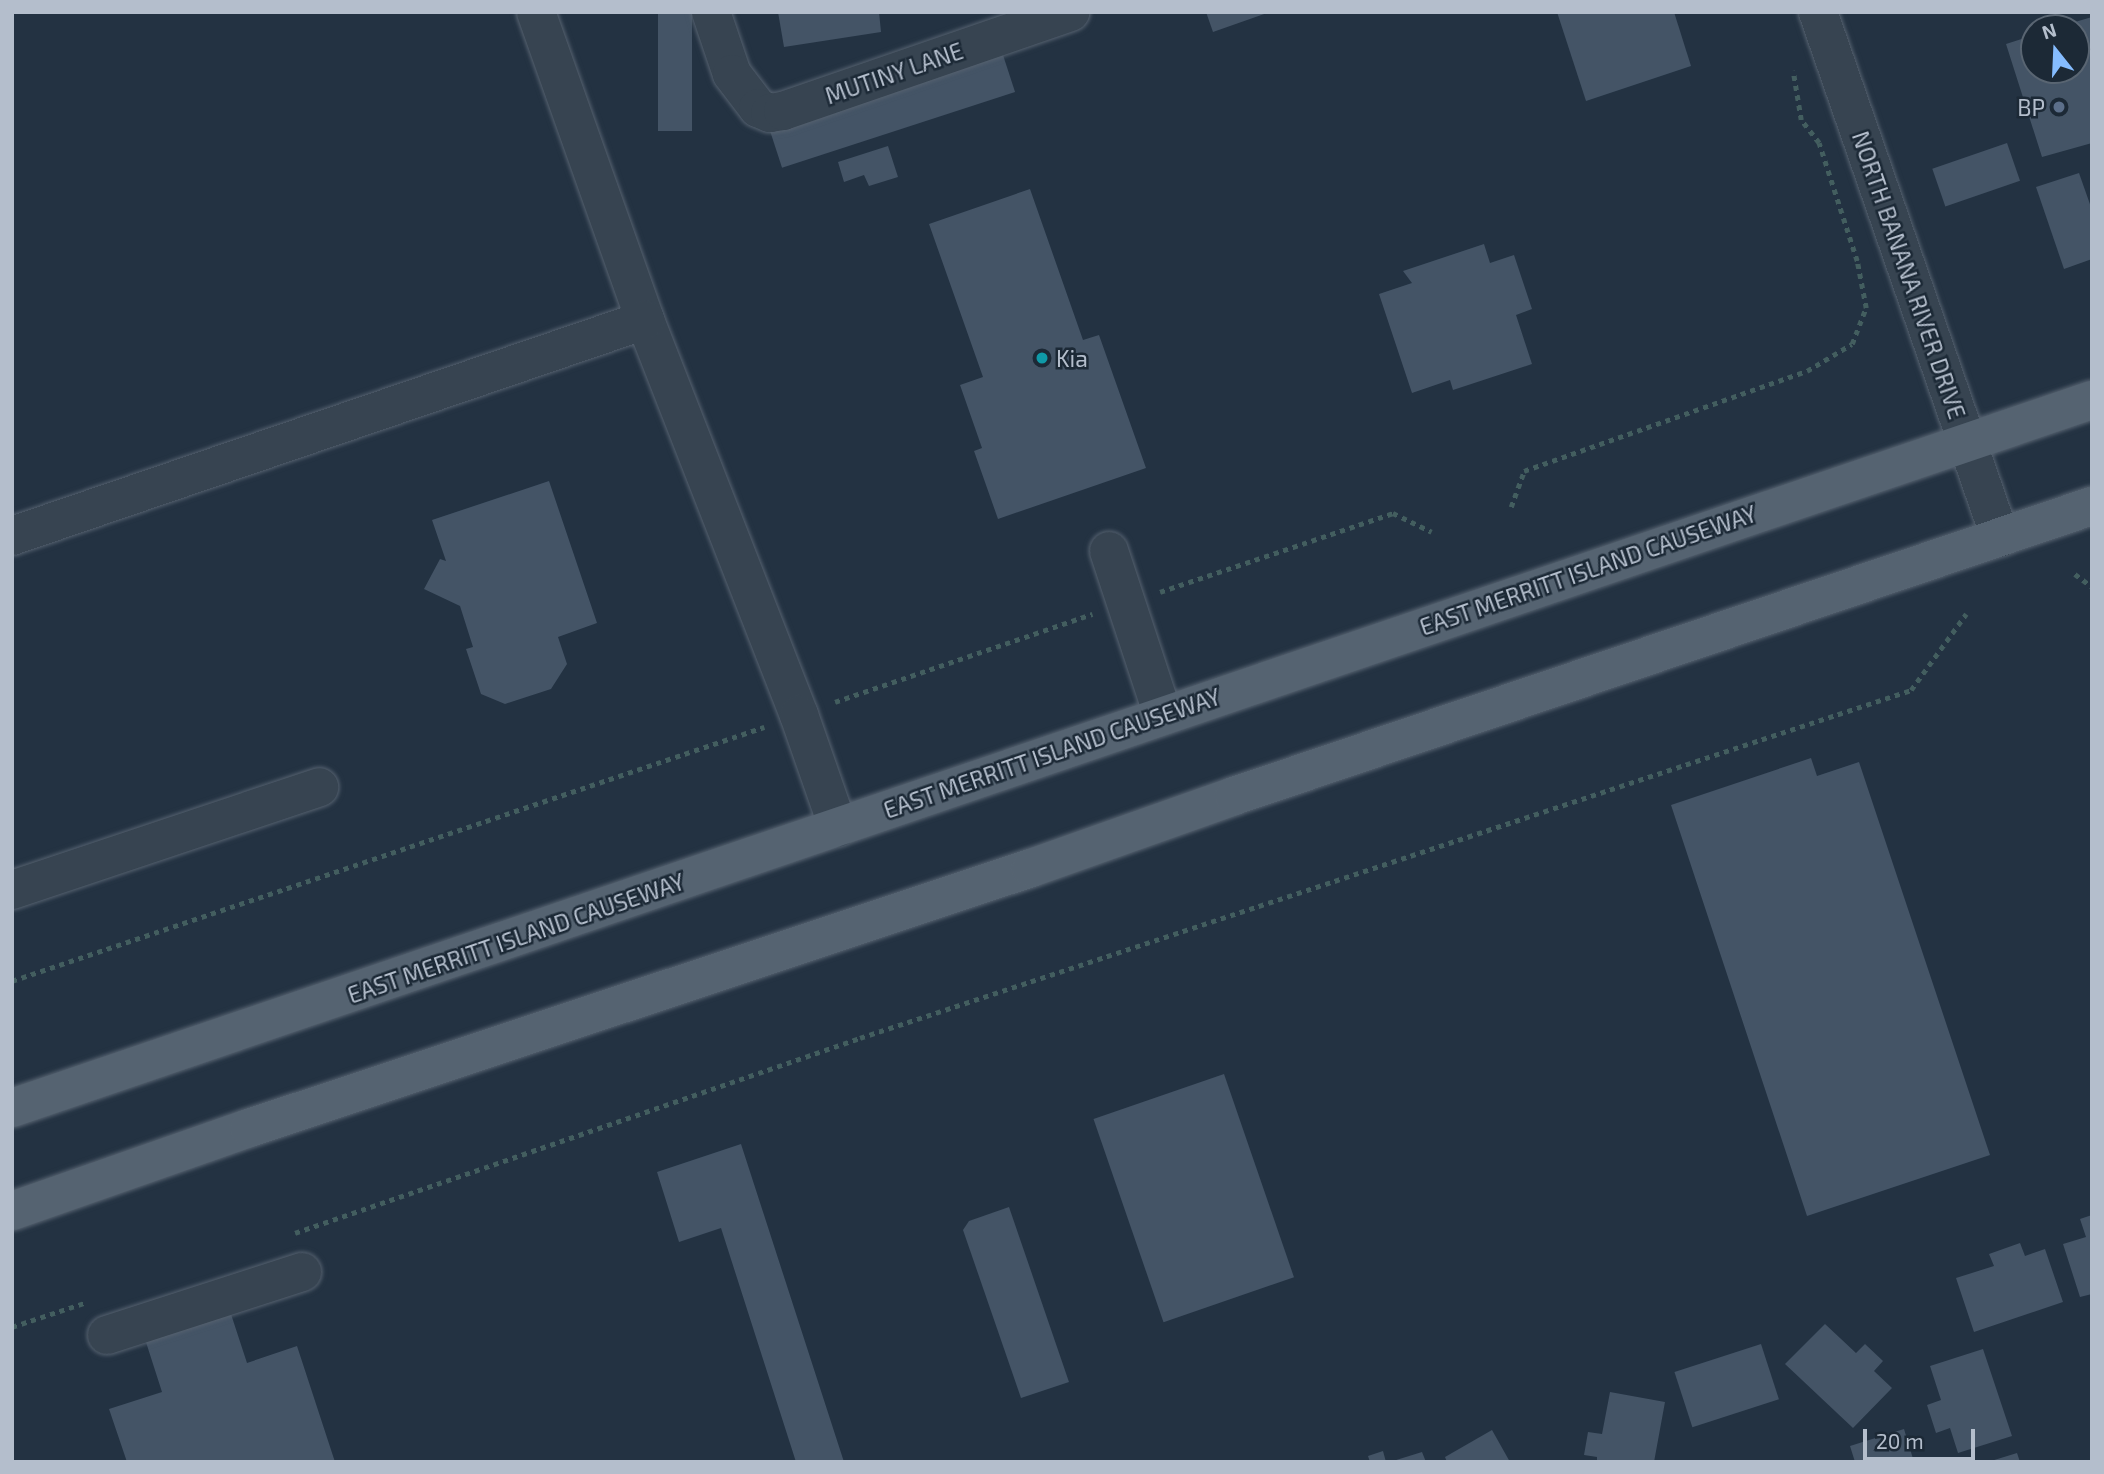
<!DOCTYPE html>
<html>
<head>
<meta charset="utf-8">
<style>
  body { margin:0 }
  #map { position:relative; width:2104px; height:1474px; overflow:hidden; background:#233242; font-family:"Exo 2",sans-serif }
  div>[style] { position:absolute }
  .building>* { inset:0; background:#445466; transform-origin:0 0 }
  .path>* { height:4.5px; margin-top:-2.25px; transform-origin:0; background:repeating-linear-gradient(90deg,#435e5f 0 5px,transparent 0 10px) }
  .roads { filter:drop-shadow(0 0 2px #55616f) drop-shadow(0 0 2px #55616f) }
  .minor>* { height:38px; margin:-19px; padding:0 19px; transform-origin:19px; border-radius:19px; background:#374451 }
  .major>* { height:38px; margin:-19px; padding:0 19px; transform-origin:19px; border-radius:19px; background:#556371 }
  .dots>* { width:19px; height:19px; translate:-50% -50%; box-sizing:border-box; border:4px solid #1c2936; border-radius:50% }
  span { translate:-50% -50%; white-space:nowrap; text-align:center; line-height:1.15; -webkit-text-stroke:5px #1c2936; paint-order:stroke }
  .street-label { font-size:23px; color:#b4becc }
  .poi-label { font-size:23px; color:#b4becc }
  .right { translate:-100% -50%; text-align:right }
  .left { translate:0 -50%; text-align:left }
  .frame { position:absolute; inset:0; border:14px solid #b4becc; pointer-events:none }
  .north { position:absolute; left:2020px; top:14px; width:70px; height:70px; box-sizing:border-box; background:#1c2936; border:2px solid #596572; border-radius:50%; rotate:342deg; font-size:19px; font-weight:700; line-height:28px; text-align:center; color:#b4becc }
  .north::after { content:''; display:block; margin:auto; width:24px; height:32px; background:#85bcff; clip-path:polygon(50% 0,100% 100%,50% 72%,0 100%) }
  .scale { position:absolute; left:1863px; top:1429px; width:112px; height:32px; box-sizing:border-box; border:4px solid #b4becc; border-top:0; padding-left:9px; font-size:21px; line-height:24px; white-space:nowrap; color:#b4becc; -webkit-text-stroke:5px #1c2936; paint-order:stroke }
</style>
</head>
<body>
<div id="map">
  <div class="building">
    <i style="left:658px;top:12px;width:34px;height:119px"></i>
    <i style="clip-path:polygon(778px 12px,879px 12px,881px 32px,784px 47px)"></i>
    <i style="clip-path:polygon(1206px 12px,1266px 12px,1267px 13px,1213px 32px)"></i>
    <i style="clip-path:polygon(1557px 12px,1674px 12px,1691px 66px,1586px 101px)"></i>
    <i style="clip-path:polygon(2092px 17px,2092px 143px,2042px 157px,2006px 44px,2034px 35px,2034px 70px,2076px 70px,2076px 28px,2058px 27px)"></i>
    <i style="left:1003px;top:55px;width:39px;height:245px;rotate:72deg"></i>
    <i style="left:2007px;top:143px;width:40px;height:79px;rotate:71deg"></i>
    <i style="clip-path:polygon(888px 146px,898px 177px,869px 186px,864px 175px,844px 182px,838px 162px)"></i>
    <i style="clip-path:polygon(2079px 173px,2092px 210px,2092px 259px,2064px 269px,2036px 187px)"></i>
    <i style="clip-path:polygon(1030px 189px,1083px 340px,1099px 335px,1146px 468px,998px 519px,974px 451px,982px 448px,960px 385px,983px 377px,929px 224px)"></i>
    <i style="clip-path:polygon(1484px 244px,1490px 263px,1514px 255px,1532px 309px,1516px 315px,1532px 364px,1453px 390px,1450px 380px,1412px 393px,1379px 294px,1412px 283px,1403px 271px)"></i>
    <i style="clip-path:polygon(549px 481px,597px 623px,558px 637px,567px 664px,551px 689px,505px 704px,481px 694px,466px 649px,473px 647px,460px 606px,424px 589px,440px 559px,446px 561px,432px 520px)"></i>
    <i style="clip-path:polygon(1811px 758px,1817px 776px,1859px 762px,1990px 1155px,1807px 1216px,1671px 805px)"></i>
    <i style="left:1224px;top:1074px;width:215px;height:138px;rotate:71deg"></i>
    <i style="clip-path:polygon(741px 1144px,844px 1462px,796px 1462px,721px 1228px,679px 1242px,657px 1172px)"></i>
    <i style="clip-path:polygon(1009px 1207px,1069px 1382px,1021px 1398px,963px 1230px,969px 1221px)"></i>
    <i style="clip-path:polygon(2092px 1215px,2092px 1294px,2080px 1297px,2063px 1244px,2086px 1237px,2080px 1219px)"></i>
    <i style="clip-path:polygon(2020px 1243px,2025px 1256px,2045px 1249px,2063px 1302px,1974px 1332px,1956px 1278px,1994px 1266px,1989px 1254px)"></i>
    <i style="clip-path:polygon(229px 1308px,247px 1363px,297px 1346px,335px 1462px,127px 1462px,109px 1409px,162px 1392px,144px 1336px)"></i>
    <i style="clip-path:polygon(1825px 1324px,1856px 1353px,1865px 1344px,1883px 1361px,1874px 1371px,1892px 1388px,1853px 1428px,1785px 1364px)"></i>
    <i style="left:1761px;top:1344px;width:58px;height:91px;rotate:72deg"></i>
    <i style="clip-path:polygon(1983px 1349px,2012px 1436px,1958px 1453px,1950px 1428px,1936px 1433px,1927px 1405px,1941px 1400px,1930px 1366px)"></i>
    <i style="clip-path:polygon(1610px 1392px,1665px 1402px,1654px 1462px,1597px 1462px,1597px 1457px,1584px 1455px,1588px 1432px,1602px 1434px)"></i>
    <i style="clip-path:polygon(1904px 1429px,1914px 1462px,1855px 1462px,1850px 1446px)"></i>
    <i style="clip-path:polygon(1492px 1430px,1510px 1462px,1447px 1462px,1445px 1457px)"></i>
    <i style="clip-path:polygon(1383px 1451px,1386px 1462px,1370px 1462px,1368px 1456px)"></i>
    <i style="clip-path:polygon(1422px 1452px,1426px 1462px,1393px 1462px,1393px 1461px)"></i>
    <i style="clip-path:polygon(2017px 1453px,2020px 1462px,1992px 1462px,1991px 1461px)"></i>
  </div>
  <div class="path">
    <i style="left:1511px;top:507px;width:38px;rotate:-70deg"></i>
    <i style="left:1524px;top:471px;width:300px;rotate:-19.5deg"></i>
    <i style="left:1807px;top:371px;width:52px;rotate:-31deg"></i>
    <i style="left:1852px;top:344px;width:39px;rotate:-69deg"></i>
    <i style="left:1866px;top:308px;width:48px;rotate:-100.8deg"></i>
    <i style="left:1857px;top:261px;width:124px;rotate:-107.9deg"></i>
    <i style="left:1819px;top:143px;width:29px;rotate:-128deg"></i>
    <i style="left:1801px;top:120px;width:50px;rotate:-99.3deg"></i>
    <i style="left:2075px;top:574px;width:21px;rotate:37deg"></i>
    <i style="left:1160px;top:592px;width:246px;rotate:-18.7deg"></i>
    <i style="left:1393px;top:513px;width:43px;rotate:26deg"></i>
    <i style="left:835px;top:702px;width:272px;rotate:-18.9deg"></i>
    <i style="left:12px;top:981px;width:794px;rotate:-18.66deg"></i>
    <i style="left:295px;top:1233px;width:598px;rotate:-19.04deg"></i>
    <i style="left:860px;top:1038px;width:1107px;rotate:-18.32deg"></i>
    <i style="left:1911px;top:690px;width:94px;rotate:-54.1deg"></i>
    <i style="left:12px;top:1327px;width:76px;rotate:-18.4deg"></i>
  </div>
  <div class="roads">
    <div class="minor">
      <i style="left:536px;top:12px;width:327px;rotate:70.5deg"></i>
      <i style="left:645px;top:320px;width:424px;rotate:68.7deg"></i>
      <i style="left:799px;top:715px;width:119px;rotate:70.8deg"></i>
      <i style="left:711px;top:12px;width:65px;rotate:71.3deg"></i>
      <i style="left:732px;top:74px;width:43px;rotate:52.6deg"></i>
      <i style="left:758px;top:108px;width:13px;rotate:23deg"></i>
      <i style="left:770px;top:113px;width:13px;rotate:-9deg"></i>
      <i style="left:783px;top:111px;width:304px;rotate:-19deg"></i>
      <i style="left:1818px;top:12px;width:556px;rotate:70.88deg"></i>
      <i style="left:12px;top:536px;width:669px;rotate:-18.84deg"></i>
      <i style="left:1109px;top:551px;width:173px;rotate:71.8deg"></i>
      <i style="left:12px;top:890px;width:324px;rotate:-18.5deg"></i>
      <i style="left:107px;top:1335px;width:205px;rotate:-17.9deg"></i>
    </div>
    <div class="major">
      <i style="left:12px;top:1108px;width:2197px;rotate:-18.8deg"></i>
      <i style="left:12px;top:1211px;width:251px;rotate:-19.3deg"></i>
      <i style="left:249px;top:1128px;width:824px;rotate:-18.39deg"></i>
      <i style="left:1031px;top:868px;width:215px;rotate:-19.5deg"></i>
      <i style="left:1234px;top:796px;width:906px;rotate:-18.68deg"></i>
    </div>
  </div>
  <div class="dots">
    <i style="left:2059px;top:107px;background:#5c6f8a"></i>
    <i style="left:1042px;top:358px;background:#0f9aa8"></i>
  </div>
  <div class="street-label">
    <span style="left:894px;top:73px;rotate:-19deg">MUTINY LANE</span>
    <span style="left:1909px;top:275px;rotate:71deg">NORTH BANANA RIVER DRIVE</span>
    <span style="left:1588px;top:570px;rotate:-19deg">EAST MERRITT ISLAND CAUSEWAY</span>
    <span style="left:1052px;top:753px;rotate:-19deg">EAST MERRITT ISLAND CAUSEWAY</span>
    <span style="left:516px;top:938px;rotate:-19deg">EAST MERRITT ISLAND CAUSEWAY</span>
  </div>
  <div class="poi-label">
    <span class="right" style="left:2045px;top:107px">BP</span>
    <span class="left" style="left:1056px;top:358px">Kia</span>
  </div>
  <div class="frame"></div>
  <div class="north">N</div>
  <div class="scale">20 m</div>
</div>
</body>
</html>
